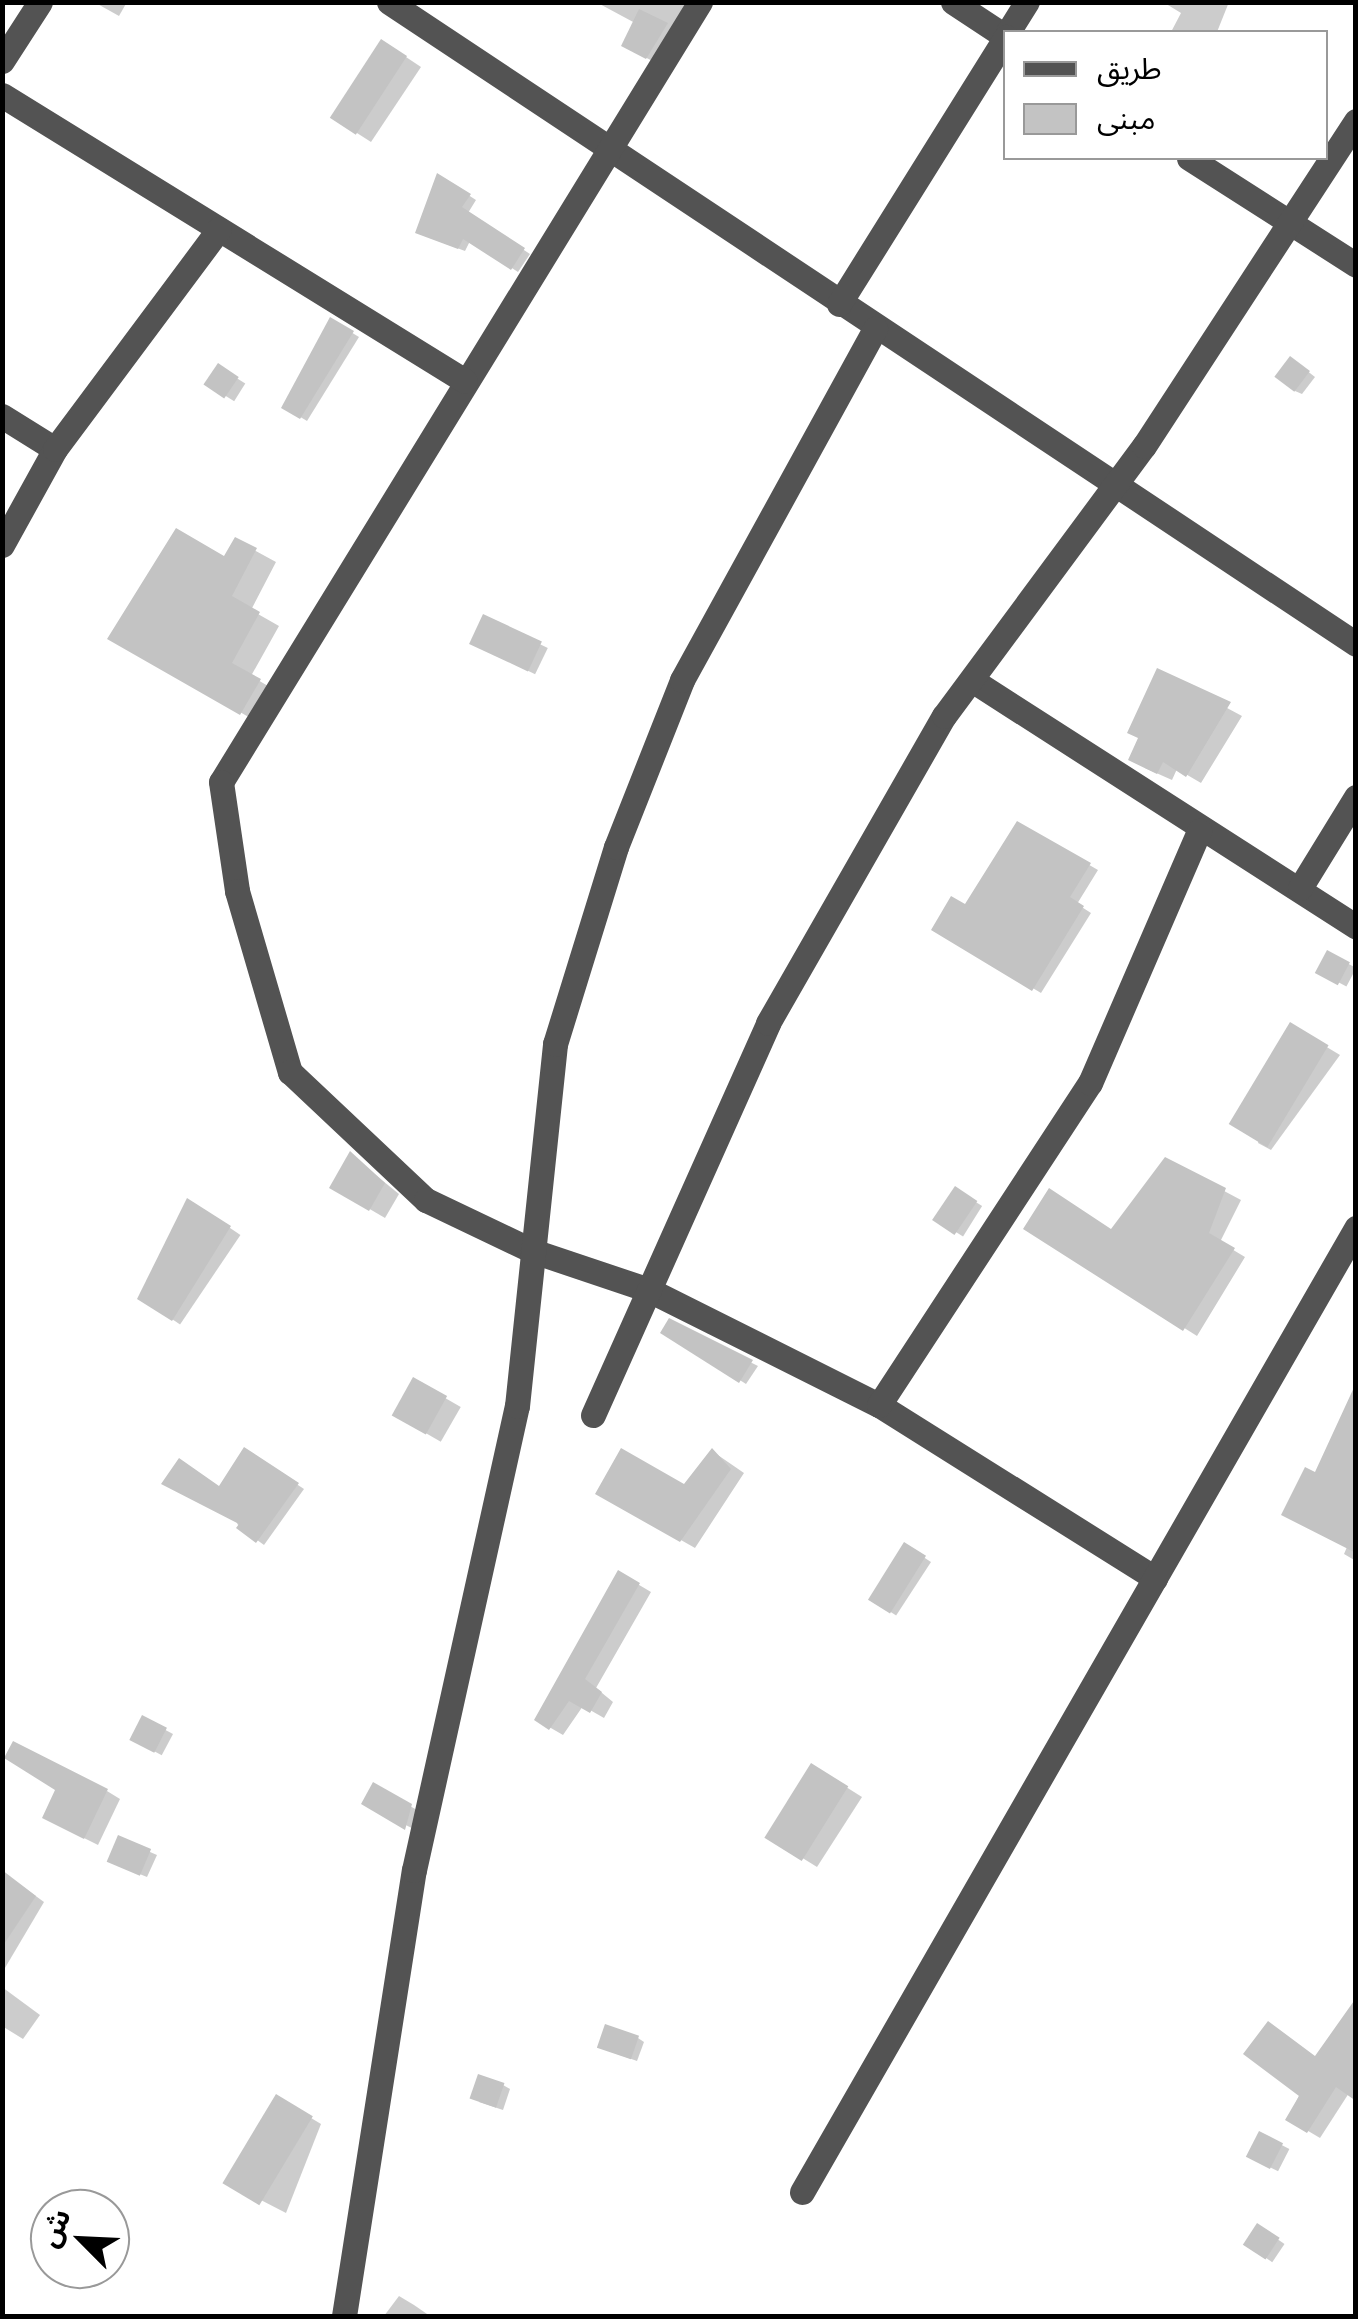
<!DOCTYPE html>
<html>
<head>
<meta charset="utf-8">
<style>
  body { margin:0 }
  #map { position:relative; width:1358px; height:2319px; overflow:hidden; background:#fff; font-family:Quicksand,"Noto Sans Arabic",sans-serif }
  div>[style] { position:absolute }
  .shadow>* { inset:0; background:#0003; transform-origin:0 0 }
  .building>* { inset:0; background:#c3c3c3; transform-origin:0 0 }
  .minor>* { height:25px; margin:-12.5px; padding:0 12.5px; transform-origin:12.5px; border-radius:12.5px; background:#535353 }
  span { translate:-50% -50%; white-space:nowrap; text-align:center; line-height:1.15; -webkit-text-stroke:9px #fff; paint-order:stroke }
  .frame { position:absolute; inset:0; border:5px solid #000; pointer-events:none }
  .legend { position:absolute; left:1003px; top:30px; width:325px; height:130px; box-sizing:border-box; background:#fff; border:2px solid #999; margin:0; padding:12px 18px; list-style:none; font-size:30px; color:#000 }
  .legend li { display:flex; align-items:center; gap:20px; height:50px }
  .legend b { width:50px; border:2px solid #999 }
  .north { position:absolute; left:30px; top:2189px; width:100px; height:100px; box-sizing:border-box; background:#fff; border:2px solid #999; border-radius:50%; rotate:294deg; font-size:28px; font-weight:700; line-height:40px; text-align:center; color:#000 }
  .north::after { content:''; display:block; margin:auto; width:35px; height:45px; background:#000; clip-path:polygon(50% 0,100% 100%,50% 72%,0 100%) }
</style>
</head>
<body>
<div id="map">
  <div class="shadow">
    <i style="clip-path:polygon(94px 2px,127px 2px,119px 16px)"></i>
    <i style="clip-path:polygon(596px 2px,699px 2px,662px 66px,639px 54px,635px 23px)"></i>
    <i style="clip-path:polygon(1163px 2px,1229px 2px,1217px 32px,1171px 32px,1181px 13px)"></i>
    <i style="clip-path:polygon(397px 51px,421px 67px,371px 142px,332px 117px)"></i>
    <i style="clip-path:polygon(439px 176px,476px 200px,468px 213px,530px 254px,518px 272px,470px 241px,465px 251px,425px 236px)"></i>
    <i style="clip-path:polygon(331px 320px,359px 337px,307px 421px,284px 407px)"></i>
    <i style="clip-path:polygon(1297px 363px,1315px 377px,1302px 394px,1295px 391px)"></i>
    <i style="left:219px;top:367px;width:31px;height:21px;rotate:32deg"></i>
    <i style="clip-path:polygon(236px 540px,276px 562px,251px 610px,279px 626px,251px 676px,280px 693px,261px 724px,111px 638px,225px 559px)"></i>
    <i style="left:484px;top:617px;width:71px;height:29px;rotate:26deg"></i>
    <i style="clip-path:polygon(1158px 671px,1242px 716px,1201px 783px,1177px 769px,1172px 780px,1145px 768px,1140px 738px)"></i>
    <i style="clip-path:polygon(1018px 824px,1098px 870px,1077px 904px,1091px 913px,1041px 993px,935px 929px,966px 907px)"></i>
    <i style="left:1328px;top:953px;width:32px;height:21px;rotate:28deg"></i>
    <i style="clip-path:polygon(1290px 1025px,1340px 1055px,1271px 1150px,1258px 1143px)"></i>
    <i style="clip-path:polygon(351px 1155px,399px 1194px,385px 1218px,332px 1187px)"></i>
    <i style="clip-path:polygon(1166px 1160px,1241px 1200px,1220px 1242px,1245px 1257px,1197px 1336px,1026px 1228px,1112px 1232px)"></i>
    <i style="left:955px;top:1189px;width:32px;height:36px;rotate:32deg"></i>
    <i style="left:199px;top:1207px;width:50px;height:108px;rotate:34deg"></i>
    <i style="clip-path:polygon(670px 1322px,758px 1366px,746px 1384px,664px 1332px)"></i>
    <i style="left:414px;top:1380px;width:54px;height:40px;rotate:30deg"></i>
    <i style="clip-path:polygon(245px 1450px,304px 1489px,264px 1545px,239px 1527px,220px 1489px)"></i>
    <i style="clip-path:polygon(712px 1451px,744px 1473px,695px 1548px,598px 1493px,684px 1487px)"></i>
    <i style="clip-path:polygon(1356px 1451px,1356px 1561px,1344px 1554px,1347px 1547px,1316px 1475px)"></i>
    <i style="left:905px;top:1545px;width:31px;height:64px;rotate:33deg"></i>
    <i style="clip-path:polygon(619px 1573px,651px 1592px,596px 1688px,613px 1702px,604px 1718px,583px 1706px,563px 1735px,537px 1720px)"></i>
    <i style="left:143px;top:1718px;width:34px;height:24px;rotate:28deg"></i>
    <i style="clip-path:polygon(827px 1775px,862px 1797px,817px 1867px,767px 1836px)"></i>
    <i style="clip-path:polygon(374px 1786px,426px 1815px,422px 1833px,379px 1812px)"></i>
    <i style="clip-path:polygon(107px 1791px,120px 1799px,98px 1845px,58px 1825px)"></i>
    <i style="clip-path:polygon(120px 1839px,157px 1855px,147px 1877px,117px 1865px)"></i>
    <i style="clip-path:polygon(11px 1878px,44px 1902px,2px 1973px,2px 1892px)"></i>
    <i style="clip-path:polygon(2px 1987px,40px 2015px,23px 2039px,2px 2026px)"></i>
    <i style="clip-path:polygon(638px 2038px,644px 2042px,637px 2061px,606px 2050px)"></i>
    <i style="clip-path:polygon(1317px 2058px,1349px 2093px,1320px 2138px,1288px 2119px)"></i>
    <i style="clip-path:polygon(503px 2085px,510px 2089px,503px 2110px,479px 2102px)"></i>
    <i style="clip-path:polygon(278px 2098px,321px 2124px,286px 2213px,249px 2194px)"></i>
    <i style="left:1260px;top:2134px;width:33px;height:25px;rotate:27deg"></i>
    <i style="left:1258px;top:2226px;width:32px;height:22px;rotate:34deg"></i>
    <i style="clip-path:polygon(399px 2296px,414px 2305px,430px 2316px,384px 2316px)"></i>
  </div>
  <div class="building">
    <i style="clip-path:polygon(639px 9px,668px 23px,646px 59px,621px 46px)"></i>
    <i style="left:381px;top:39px;width:31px;height:94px;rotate:33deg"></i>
    <i style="clip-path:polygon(437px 173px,471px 194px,462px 207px,525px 248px,511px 270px,463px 239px,458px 249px,415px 233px)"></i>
    <i style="clip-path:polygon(330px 317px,354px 331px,300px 419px,281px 408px)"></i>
    <i style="left:1290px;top:356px;width:25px;height:26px;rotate:37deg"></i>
    <i style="left:218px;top:363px;width:25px;height:26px;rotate:34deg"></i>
    <i style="clip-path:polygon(176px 528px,224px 556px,235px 537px,257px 548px,232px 596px,260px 612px,232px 663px,261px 679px,240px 715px,107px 639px)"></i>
    <i style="left:483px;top:614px;width:65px;height:33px;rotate:25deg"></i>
    <i style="clip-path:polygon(1157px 668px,1231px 702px,1186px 777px,1163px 762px,1157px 774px,1128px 760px,1138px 738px,1127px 733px)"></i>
    <i style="clip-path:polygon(1017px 821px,1091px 863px,1070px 897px,1084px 906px,1032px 991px,931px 930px,951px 896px,965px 904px)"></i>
    <i style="left:1327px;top:950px;width:26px;height:26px;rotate:28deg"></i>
    <i style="left:1290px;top:1022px;width:45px;height:119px;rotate:31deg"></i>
    <i style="clip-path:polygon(350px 1151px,385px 1183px,369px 1211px,329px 1188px)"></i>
    <i style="clip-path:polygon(1165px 1157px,1226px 1188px,1209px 1233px,1235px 1248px,1183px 1331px,1023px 1229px,1049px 1188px,1111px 1229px)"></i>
    <i style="left:955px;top:1186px;width:27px;height:41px;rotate:34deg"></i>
    <i style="clip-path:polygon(187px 1198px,231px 1226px,172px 1321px,137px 1299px)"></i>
    <i style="clip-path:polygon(669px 1318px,753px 1360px,739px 1383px,660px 1333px)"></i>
    <i style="left:413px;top:1377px;width:39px;height:44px;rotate:29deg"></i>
    <i style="clip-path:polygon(1356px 1383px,1356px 1553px,1281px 1515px,1305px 1467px,1315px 1472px)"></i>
    <i style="clip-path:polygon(244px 1447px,299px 1483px,256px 1543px,236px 1528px,239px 1524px,161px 1484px,179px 1458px,219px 1486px)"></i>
    <i style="clip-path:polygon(621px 1448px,684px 1484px,712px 1448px,731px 1469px,680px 1542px,595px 1494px)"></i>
    <i style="left:904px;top:1542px;width:26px;height:68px;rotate:32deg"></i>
    <i style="clip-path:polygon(618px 1570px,640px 1583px,585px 1679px,602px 1692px,590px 1713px,569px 1701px,549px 1730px,534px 1720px)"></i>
    <i style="left:142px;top:1715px;width:28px;height:28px;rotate:27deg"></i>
    <i style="clip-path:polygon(13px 1741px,108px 1789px,84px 1839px,42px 1818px,55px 1790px,4px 1758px)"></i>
    <i style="left:811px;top:1763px;width:44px;height:88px;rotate:32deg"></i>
    <i style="clip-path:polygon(373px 1782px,412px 1804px,405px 1830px,361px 1804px)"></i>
    <i style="left:118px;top:1835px;width:36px;height:29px;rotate:23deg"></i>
    <i style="clip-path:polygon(2px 1870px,36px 1896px,2px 1947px)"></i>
    <i style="clip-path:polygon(1356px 1998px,1356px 2101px,1336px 2087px,1307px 2133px,1285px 2120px,1299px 2096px,1243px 2054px,1268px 2021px,1315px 2056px)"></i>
    <i style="left:605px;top:2024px;width:36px;height:25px;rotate:19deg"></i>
    <i style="left:478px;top:2074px;width:28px;height:26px;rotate:19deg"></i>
    <i style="left:276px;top:2094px;width:43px;height:104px;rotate:31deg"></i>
    <i style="left:1259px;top:2131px;width:27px;height:29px;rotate:27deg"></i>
    <i style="left:1257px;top:2223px;width:27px;height:26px;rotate:33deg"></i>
  </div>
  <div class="minor">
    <i style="left:389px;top:2px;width:1161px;rotate:33.58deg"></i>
    <i style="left:700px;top:2px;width:915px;rotate:121.55deg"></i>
    <i style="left:221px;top:782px;width:110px;rotate:81.6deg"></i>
    <i style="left:237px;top:891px;width:189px;rotate:73.7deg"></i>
    <i style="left:290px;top:1072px;width:187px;rotate:43.3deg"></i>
    <i style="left:426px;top:1200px;width:119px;rotate:25.5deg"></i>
    <i style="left:533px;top:1251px;width:122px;rotate:18.6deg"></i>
    <i style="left:649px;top:1290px;width:257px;rotate:26.6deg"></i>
    <i style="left:879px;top:1405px;width:326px;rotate:32.1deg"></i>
    <i style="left:953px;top:2px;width:64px;rotate:33.4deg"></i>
    <i style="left:1008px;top:32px;width:36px;rotate:-58deg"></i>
    <i style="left:2px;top:61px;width:70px;rotate:-57.2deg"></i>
    <i style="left:2px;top:95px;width:544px;rotate:31.7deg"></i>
    <i style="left:1189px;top:158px;width:198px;rotate:32.6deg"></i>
    <i style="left:839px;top:304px;width:315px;rotate:-58deg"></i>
    <i style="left:2px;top:416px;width:62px;rotate:31.9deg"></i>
    <i style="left:2px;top:545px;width:110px;rotate:-61.1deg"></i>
    <i style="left:55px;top:449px;width:274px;rotate:-53.3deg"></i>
    <i style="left:975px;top:682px;width:453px;rotate:32.7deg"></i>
    <i style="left:1300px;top:888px;width:107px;rotate:-58.4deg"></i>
    <i style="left:879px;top:1405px;width:385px;rotate:-56.8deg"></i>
    <i style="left:1090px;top:1083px;width:275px;rotate:-66.6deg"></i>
    <i style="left:593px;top:1415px;width:429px;rotate:-65.9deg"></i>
    <i style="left:768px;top:1023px;width:354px;rotate:-60.2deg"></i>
    <i style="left:944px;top:716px;width:336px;rotate:-53.5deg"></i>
    <i style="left:1144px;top:446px;width:388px;rotate:-56.9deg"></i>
    <i style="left:802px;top:2192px;width:1112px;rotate:-60.11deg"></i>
    <i style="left:344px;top:2316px;width:451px;rotate:-81.1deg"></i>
    <i style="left:414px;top:1870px;width:475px;rotate:-77.5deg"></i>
    <i style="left:517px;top:1406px;width:364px;rotate:-84deg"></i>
    <i style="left:555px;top:1044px;width:206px;rotate:-72.8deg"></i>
    <i style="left:616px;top:847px;width:180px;rotate:-68.4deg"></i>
    <i style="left:682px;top:680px;width:401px;rotate:-61.2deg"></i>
  </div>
  <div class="frame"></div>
  <ul class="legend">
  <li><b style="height:12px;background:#535353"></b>طريق</li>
  <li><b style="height:28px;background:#c3c3c3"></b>مبنى</li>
  </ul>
  <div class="north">ش</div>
</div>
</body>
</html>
